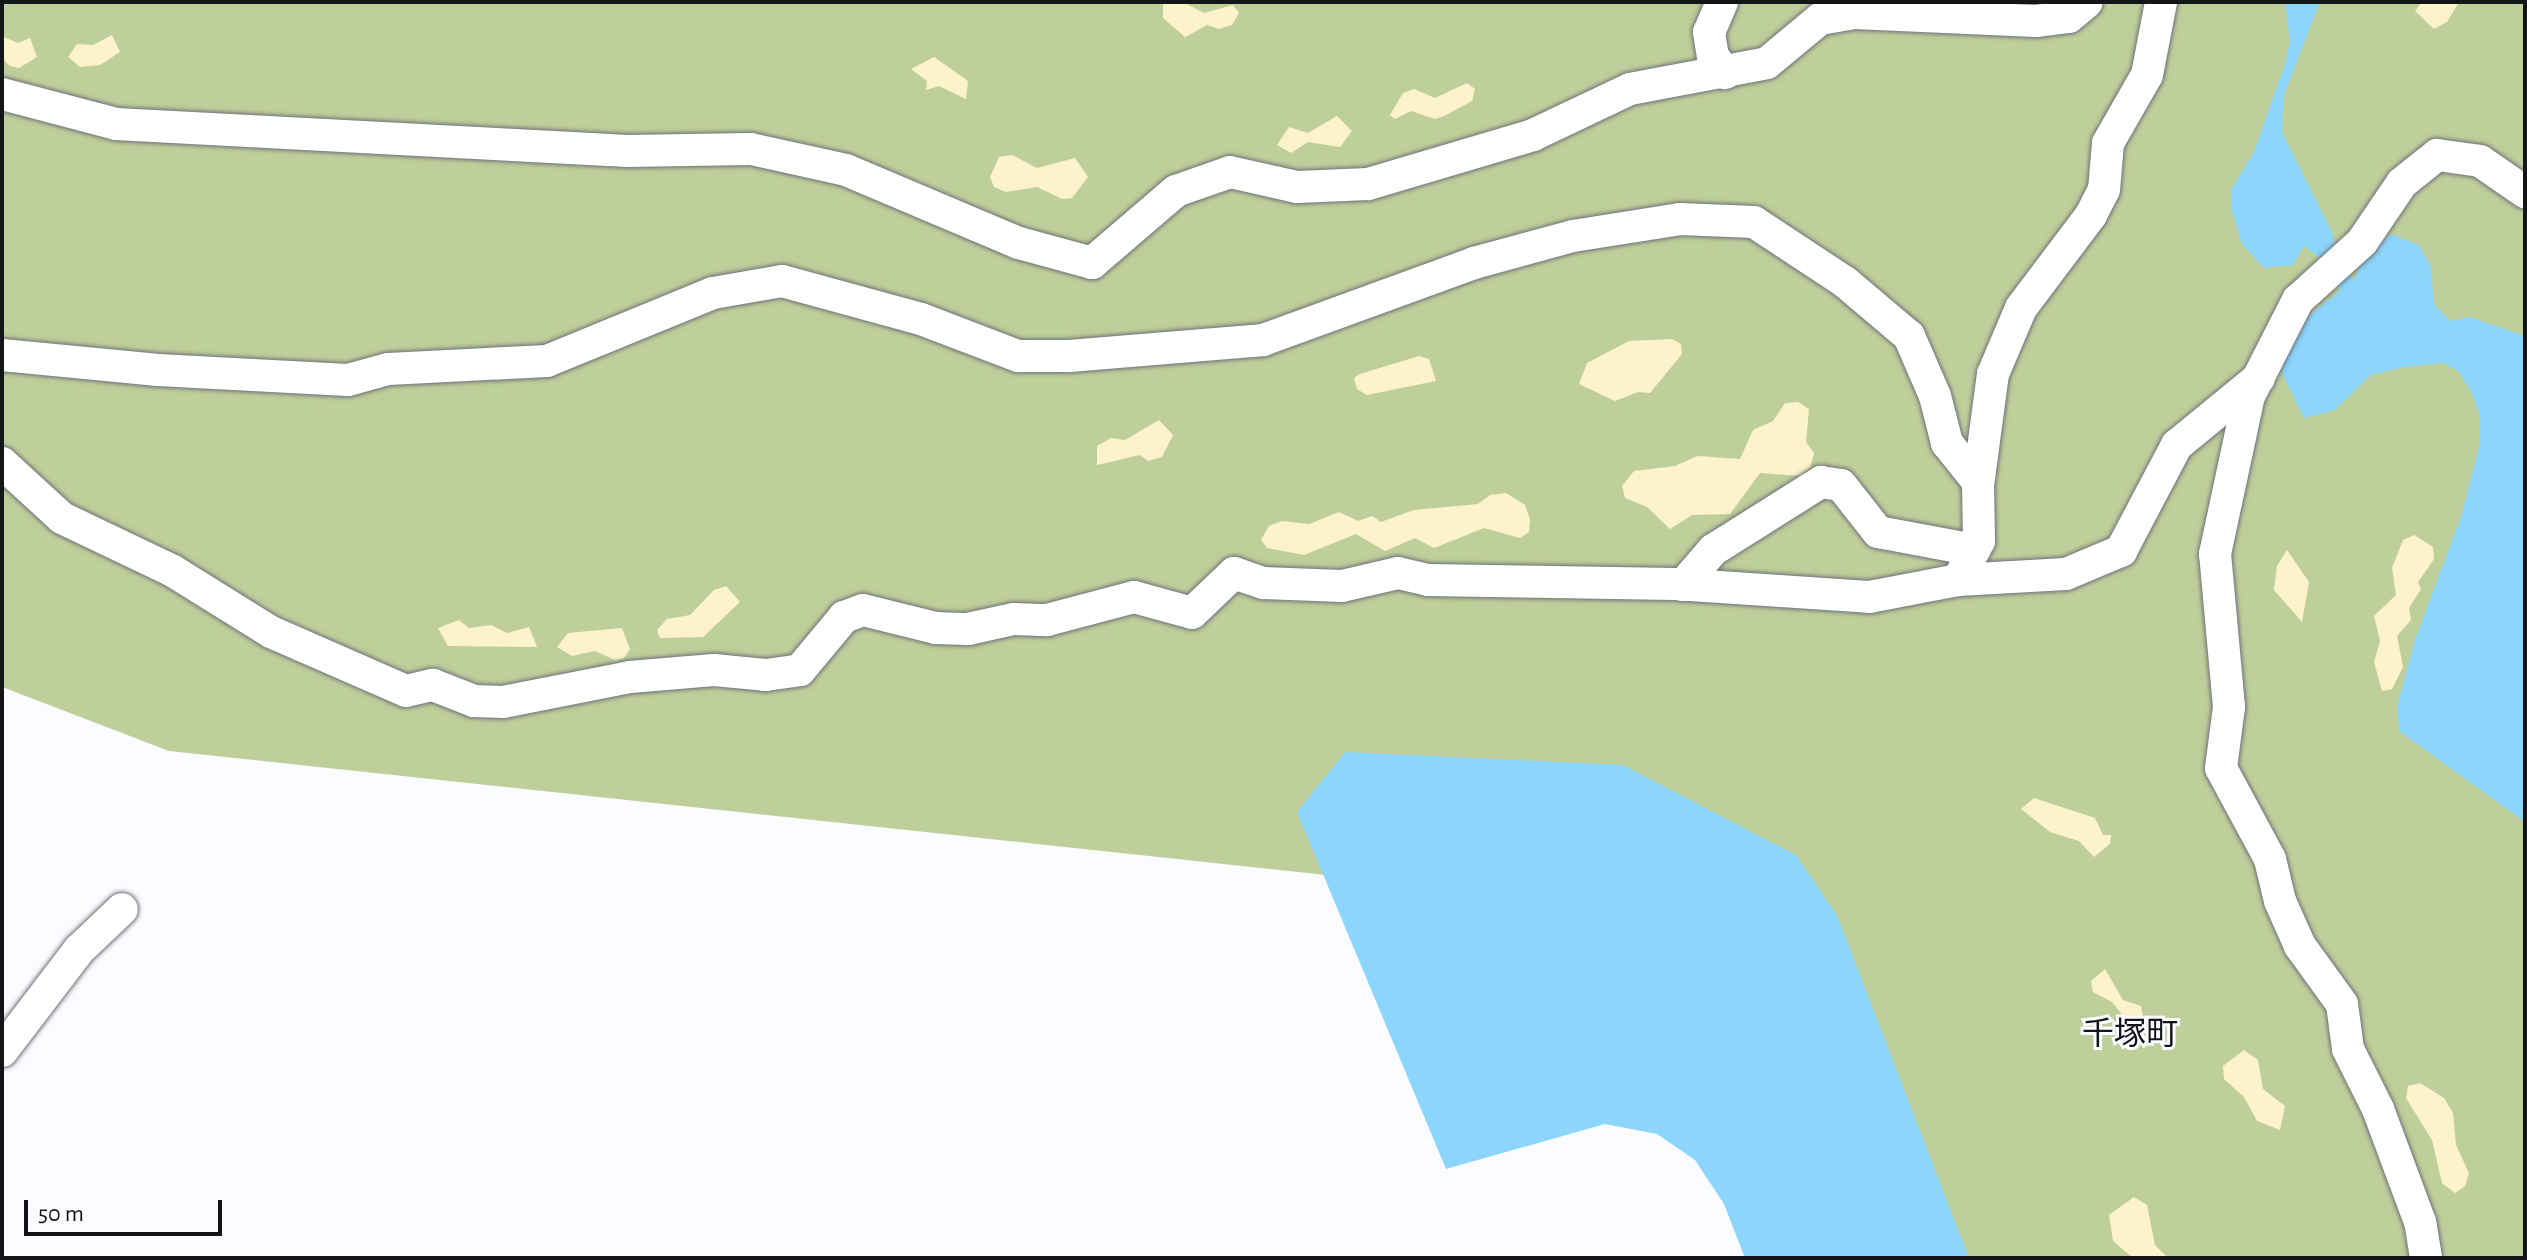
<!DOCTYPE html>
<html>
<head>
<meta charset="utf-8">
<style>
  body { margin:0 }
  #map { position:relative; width:2527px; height:1260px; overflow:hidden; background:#fafcff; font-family:"Alegreya Sans","Noto Sans JP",sans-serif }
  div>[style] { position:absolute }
  .green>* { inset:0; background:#bfcf9b }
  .sand>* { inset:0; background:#fcf2cc }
  .water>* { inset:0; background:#8cd5fc }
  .roads { filter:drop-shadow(0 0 2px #6f7278) drop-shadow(0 0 2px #6f7278) }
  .minor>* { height:32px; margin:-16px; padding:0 16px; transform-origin:16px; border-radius:16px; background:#fff }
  span { translate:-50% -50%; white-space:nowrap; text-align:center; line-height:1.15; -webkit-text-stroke:6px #fafcff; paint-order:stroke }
  .quarter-label { font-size:32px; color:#141518 }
  .frame { position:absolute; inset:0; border:4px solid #141518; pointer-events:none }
  .scale { position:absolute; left:24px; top:1200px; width:198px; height:36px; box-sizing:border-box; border:4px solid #141518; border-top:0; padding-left:10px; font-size:24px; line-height:28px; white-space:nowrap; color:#141518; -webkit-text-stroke:6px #fafcff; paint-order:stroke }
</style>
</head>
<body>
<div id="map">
  <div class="green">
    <i style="clip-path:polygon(2px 2px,2525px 2px,2525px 1258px,1812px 1258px,1569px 901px,169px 751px,2px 687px)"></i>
  </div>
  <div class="sand">
    <i style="clip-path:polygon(1163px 2px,1183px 2px,1204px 13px,1233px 5px,1239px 13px,1232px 25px,1219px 29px,1207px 25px,1185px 37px,1163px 18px)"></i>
    <i style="clip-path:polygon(2422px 2px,2459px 2px,2447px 22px,2434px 29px,2415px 11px)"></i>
    <i style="clip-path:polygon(112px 35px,120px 52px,100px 65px,80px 67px,68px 57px,77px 44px,93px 45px)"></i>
    <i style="clip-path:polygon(2px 36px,18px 43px,30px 38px,37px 57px,19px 68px,10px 66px,2px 58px)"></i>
    <i style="clip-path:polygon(934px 57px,968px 81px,966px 99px,939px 86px,926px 90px,927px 81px,911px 69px)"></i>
    <i style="clip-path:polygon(1467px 83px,1475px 89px,1472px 101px,1444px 116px,1435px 119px,1411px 111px,1395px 119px,1390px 115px,1403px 93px,1414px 89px,1435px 98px)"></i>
    <i style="clip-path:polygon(1337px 116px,1352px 131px,1340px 147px,1308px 142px,1291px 153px,1277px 145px,1289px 127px,1308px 133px)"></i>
    <i style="clip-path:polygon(1012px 155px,1037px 168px,1075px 158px,1088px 177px,1072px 198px,1062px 199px,1037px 187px,1006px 192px,994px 187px,990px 177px,999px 157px)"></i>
    <i style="clip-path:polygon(1672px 339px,1681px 344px,1682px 354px,1650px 393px,1638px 392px,1615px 401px,1579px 384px,1587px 363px,1629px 341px)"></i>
    <i style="clip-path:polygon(1419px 356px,1429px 359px,1436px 381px,1367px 395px,1357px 389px,1354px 378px,1360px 374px)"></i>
    <i style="clip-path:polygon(1798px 402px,1809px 409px,1806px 442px,1814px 453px,1810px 468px,1800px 476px,1760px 473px,1730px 514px,1692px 515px,1670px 529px,1647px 507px,1625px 498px,1622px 486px,1634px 471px,1675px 466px,1697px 456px,1740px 459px,1753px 430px,1773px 421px,1785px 403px)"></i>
    <i style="clip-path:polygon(1159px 420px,1173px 435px,1162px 457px,1148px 461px,1140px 455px,1097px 465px,1097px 446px,1111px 438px,1125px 440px)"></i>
    <i style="clip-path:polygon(1506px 493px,1525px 505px,1530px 519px,1529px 532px,1520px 538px,1484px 528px,1434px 548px,1415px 538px,1385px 551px,1356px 534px,1304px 555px,1267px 548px,1261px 540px,1269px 526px,1282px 521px,1309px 524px,1339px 512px,1358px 521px,1372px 516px,1381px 522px,1414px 510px,1478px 504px,1490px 495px)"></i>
    <i style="clip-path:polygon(2414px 535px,2433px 547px,2434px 559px,2418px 582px,2421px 589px,2409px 608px,2411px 620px,2397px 636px,2403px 667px,2392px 689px,2382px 691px,2374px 662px,2380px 641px,2374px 616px,2396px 595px,2392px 568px,2403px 540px)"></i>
    <i style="clip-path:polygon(2287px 550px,2309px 582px,2302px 622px,2274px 590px,2277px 566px)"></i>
    <i style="clip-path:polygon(726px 586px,740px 602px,703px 637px,660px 638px,657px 630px,667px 619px,690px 615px,714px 590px)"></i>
    <i style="clip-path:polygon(459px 620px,469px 628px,491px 625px,507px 633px,529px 627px,537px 647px,448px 646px,438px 628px)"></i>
    <i style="clip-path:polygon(622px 628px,630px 649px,624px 658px,615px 660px,595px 651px,572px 656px,557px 647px,568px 633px)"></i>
    <i style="clip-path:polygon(2034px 798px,2095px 818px,2103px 835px,2111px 835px,2110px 844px,2094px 857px,2079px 841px,2050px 832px,2021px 809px)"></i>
    <i style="clip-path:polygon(2105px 969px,2123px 1000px,2141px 1006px,2143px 1017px,2138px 1024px,2129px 1024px,2112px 1002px,2093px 992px,2091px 981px)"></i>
    <i style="clip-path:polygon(2244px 1050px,2258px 1060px,2263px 1089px,2285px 1106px,2280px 1130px,2257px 1121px,2244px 1097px,2224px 1079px,2223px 1066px)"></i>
    <i style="clip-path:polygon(2420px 1083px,2444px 1098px,2453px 1113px,2456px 1145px,2469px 1173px,2465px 1186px,2455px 1193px,2442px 1183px,2432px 1140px,2406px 1098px,2408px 1086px)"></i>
    <i style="clip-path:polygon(2134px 1197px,2147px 1205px,2155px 1245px,2168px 1258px,2133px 1258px,2113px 1241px,2109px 1215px)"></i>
  </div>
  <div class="water">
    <i style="clip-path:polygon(2285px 2px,2320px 2px,2284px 95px,2282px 132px,2332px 232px,2337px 256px,2354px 280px,2365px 254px,2391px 234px,2419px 245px,2431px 267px,2434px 304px,2450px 321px,2470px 317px,2525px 336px,2525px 822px,2399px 731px,2397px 706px,2415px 640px,2461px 517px,2480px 444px,2480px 417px,2472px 393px,2458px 371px,2443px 363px,2404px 367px,2371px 375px,2335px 410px,2304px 418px,2281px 371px,2293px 328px,2340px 291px,2317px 256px,2304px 246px,2293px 265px,2264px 268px,2242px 244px,2232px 211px,2231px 190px,2254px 152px,2285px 64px,2290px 42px)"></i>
    <i style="clip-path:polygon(1345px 752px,1623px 765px,1796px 855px,1837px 915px,1969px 1258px,1745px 1258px,1724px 1204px,1695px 1160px,1657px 1134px,1605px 1124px,1446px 1169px,1297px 812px)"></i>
  </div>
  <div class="roads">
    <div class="minor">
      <i style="left:1722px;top:2px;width:33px;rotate:113deg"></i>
      <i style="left:1709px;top:32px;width:24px;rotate:81deg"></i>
      <i style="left:1713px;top:56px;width:21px;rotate:55deg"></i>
      <i style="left:2px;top:94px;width:118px;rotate:14.7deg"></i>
      <i style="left:116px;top:124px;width:512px;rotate:3.02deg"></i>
      <i style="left:627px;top:151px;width:124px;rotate:-0.9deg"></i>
      <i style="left:751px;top:149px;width:97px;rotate:12.5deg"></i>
      <i style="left:846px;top:170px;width:188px;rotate:22.9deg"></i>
      <i style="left:1019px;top:243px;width:76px;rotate:15.3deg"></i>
      <i style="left:1092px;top:263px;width:111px;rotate:-40.6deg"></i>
      <i style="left:1176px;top:191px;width:57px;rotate:-19.4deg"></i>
      <i style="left:1230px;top:172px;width:69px;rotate:12.6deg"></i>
      <i style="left:1297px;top:187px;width:71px;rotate:-2.4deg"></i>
      <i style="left:1368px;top:184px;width:172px;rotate:-16.5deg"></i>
      <i style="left:1533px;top:135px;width:107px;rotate:-25.4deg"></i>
      <i style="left:1630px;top:89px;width:139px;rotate:-10.7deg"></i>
      <i style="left:1767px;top:63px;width:69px;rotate:-39.7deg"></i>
      <i style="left:1820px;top:19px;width:35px;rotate:-10deg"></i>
      <i style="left:1854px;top:13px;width:182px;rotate:2.5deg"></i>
      <i style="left:2036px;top:21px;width:33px;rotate:-7deg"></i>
      <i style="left:2069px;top:17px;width:23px;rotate:-40deg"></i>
      <i style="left:2px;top:355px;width:157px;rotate:5.5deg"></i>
      <i style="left:158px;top:370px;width:190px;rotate:3deg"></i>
      <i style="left:348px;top:380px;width:41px;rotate:-15.4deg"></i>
      <i style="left:388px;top:369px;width:159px;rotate:-2.9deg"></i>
      <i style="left:547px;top:361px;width:179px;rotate:-22.3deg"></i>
      <i style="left:713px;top:293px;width:70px;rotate:-9.9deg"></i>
      <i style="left:782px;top:281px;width:144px;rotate:15.3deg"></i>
      <i style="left:921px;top:319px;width:104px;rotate:20.9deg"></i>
      <i style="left:1018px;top:356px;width:52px"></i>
      <i style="left:1070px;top:356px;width:194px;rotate:-4.7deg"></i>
      <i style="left:1263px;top:340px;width:225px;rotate:-20deg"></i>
      <i style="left:1474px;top:263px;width:103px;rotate:-15.3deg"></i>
      <i style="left:1573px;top:236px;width:108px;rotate:-9deg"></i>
      <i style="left:1680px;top:219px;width:74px;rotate:2.3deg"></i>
      <i style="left:1754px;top:222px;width:109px;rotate:33.4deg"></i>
      <i style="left:1845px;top:282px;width:84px;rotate:40.2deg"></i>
      <i style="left:1909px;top:336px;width:65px;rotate:66.6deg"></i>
      <i style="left:1935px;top:396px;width:49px;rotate:75.7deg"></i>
      <i style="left:1947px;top:443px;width:50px;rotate:51.5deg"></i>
      <i style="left:2px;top:463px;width:81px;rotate:42.5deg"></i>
      <i style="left:62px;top:518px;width:123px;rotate:25.5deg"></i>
      <i style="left:173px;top:571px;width:115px;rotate:31.9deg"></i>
      <i style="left:271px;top:632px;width:147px;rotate:23.6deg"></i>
      <i style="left:406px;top:691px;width:28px;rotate:-13deg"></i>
      <i style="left:433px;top:685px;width:44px;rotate:21.3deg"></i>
      <i style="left:474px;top:701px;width:29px;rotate:2deg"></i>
      <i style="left:503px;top:702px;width:129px;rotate:-11.1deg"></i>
      <i style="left:630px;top:677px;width:84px;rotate:-4.8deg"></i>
      <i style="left:714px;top:670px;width:52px;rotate:5.5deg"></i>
      <i style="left:766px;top:675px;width:34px;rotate:-8deg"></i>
      <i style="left:800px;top:670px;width:69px;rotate:-50.3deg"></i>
      <i style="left:844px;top:617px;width:20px;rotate:-20deg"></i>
      <i style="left:863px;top:610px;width:75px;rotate:13.9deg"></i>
      <i style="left:936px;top:628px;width:32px;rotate:2deg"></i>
      <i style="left:968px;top:629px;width:47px;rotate:-12.3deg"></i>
      <i style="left:1014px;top:619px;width:33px;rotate:2deg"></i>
      <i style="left:1047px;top:620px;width:90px;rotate:-14.8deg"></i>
      <i style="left:1134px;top:597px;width:60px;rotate:15.4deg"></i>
      <i style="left:1192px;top:613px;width:58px;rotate:-43.6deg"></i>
      <i style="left:1234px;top:573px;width:31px;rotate:19deg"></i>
      <i style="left:1263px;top:583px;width:79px;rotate:2.2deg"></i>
      <i style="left:1342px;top:586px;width:57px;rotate:-13.1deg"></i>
      <i style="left:1398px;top:573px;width:31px;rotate:13deg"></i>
      <i style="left:1428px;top:580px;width:247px;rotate:0.9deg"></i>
      <i style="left:1675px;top:584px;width:194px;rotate:3.8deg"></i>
      <i style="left:1869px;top:597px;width:91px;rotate:-10.8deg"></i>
      <i style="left:1958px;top:580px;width:44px;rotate:-61.7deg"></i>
      <i style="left:1979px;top:541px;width:55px;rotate:-91deg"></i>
      <i style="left:1978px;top:486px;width:113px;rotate:-82.4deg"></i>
      <i style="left:1993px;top:374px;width:72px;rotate:-67deg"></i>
      <i style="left:2021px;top:308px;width:116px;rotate:-53deg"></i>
      <i style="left:2091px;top:215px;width:28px;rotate:-63deg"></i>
      <i style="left:2104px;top:190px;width:47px;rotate:-85.1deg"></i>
      <i style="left:2108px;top:143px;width:78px;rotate:-60.2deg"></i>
      <i style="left:2147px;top:75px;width:74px;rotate:-79.1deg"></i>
      <i style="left:1958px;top:580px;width:108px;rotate:-3.2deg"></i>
      <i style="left:2066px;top:574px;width:60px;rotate:-22.7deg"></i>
      <i style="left:2121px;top:551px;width:120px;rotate:-62.2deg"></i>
      <i style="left:2177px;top:445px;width:106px;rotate:-39.3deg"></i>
      <i style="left:1683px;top:585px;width:46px;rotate:-49.4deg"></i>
      <i style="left:1713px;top:550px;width:128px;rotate:-32.2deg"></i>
      <i style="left:1821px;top:482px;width:20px;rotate:9deg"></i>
      <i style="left:1841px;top:485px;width:60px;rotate:51.8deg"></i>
      <i style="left:1878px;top:532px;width:98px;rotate:10.6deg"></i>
      <i style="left:2px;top:1051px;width:127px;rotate:-52.7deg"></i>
      <i style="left:79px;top:950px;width:59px;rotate:-43.6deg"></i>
      <i style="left:2426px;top:1258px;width:36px;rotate:-99deg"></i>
      <i style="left:2420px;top:1222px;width:121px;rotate:-110.4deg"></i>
      <i style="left:2378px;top:1109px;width:67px;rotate:-116.6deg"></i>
      <i style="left:2348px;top:1049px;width:45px;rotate:-97.6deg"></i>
      <i style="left:2342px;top:1004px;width:72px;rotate:-125.9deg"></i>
      <i style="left:2300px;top:946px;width:49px;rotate:-114deg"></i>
      <i style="left:2280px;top:901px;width:43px;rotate:-103.4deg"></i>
      <i style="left:2270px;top:859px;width:103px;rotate:-118.3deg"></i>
      <i style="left:2221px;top:768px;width:62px;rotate:-82.5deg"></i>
      <i style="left:2229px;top:707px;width:154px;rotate:-95.2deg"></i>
      <i style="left:2215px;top:554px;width:162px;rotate:-77.9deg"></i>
      <i style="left:2249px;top:396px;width:108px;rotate:-63deg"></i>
      <i style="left:2298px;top:300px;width:86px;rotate:-42.2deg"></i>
      <i style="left:2362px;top:242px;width:71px;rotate:-55.9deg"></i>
      <i style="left:2402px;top:183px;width:45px;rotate:-38.7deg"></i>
      <i style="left:2437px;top:155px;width:43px;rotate:7.9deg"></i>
      <i style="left:2480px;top:161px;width:55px;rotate:34.6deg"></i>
    </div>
  </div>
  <div class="quarter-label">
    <span style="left:2130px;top:1034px">千塚町</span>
  </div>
  <div class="frame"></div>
  <div class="scale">50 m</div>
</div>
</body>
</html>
